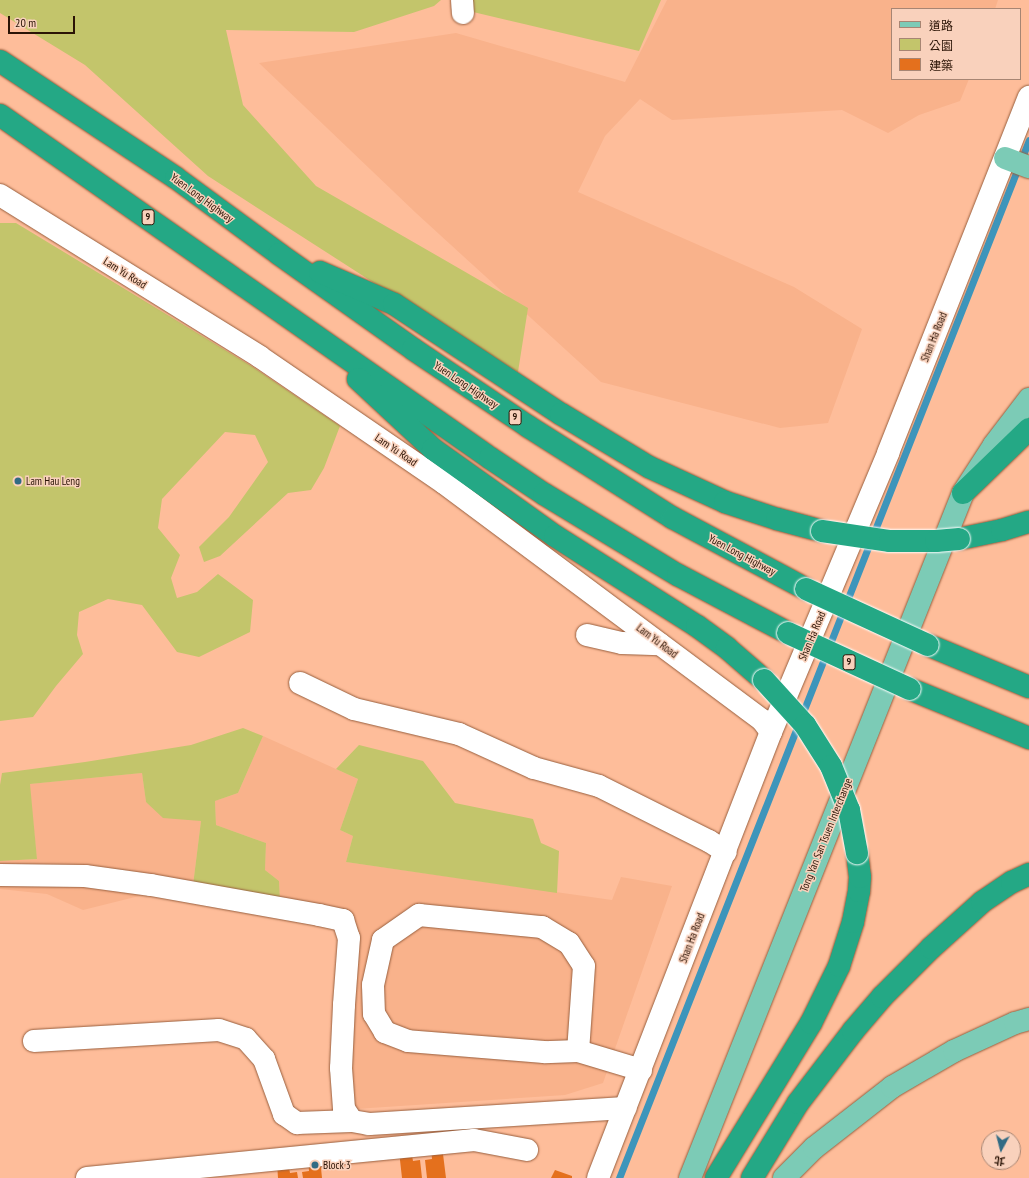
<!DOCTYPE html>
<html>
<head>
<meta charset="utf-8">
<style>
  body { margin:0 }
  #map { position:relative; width:1029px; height:1178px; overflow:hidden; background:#febd9a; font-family:"PT Sans Narrow","Noto Sans TC",sans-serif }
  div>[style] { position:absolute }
  .built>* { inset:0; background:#f9b28b }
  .green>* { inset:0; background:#c3c56b }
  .stream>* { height:7px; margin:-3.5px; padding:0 3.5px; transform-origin:3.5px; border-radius:3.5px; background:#3d95bb }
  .building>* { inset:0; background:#e4701d }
  .roads { filter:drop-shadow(0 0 1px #985f3e) drop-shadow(0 0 1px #985f3e) }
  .minor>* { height:22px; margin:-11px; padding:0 11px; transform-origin:11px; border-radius:11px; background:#fff }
  .major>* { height:22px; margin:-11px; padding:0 11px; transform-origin:11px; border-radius:11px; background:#7ccbb6 }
  .highway>* { height:22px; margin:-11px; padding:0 11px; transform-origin:11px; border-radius:11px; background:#24a885 }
  .bridges { filter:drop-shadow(0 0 1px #fff) drop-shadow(0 0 1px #fff) }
  .highway-bridge>* { height:22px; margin:-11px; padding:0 11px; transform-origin:11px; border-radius:11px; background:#24a885 }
  .dots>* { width:11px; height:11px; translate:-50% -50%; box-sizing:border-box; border:2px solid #f9d1bc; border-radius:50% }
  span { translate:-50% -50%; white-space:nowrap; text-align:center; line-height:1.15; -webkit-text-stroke:3px #f9d1bc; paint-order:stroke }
  .shield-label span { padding:1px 3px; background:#f9d1bc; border:1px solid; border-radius:3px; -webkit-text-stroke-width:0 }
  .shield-label { font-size:10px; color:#2b1406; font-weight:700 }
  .street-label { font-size:11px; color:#2b1406 }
  .poi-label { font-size:11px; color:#2b1406 }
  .left { translate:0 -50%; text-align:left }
  .legend { position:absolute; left:891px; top:8px; width:130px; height:72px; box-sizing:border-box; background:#f9d1bc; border:1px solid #a78573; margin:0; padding:5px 7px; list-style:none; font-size:12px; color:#2b1406 }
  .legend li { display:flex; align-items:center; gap:8px; height:20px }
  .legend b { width:20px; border:1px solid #a78573 }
  .north { position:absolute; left:981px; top:1130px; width:40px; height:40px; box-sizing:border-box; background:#f9d1bc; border:1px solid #a78573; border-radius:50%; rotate:187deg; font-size:11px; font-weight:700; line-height:16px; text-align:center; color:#2b1406 }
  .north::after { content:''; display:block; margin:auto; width:14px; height:18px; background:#316b84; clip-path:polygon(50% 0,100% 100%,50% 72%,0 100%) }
  .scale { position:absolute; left:8px; top:16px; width:67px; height:18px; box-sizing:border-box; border:2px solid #2b1406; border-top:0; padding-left:5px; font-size:12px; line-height:14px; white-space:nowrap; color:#2b1406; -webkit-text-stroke:3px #f9d1bc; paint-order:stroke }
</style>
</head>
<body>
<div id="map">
  <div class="built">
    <i style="clip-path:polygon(667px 0,998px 0,995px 9px,892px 9px,892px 79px,969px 79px,960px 101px,919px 115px,888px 133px,842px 110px,672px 120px,640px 99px,605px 136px,578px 192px,794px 287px,862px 329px,828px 423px,780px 428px,601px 382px,416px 213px,259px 63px,456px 33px,625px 82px)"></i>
    <i style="clip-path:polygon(263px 736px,358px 779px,340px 830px,353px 836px,346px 862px,612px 900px,621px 877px,672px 886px,603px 1083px,565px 1095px,355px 1109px,347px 1080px,356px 936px,280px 900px,279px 881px,265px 870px,266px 843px,216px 825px,215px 801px,238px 793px)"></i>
    <i style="clip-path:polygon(142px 773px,146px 802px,201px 821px,191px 900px,147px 894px,83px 910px,47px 894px,0 889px,0 861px,37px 859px,29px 784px)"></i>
  </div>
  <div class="green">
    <i style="clip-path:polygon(0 0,441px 0,434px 6px,354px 32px,226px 30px,243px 105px,316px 186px,528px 308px,518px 372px,385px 290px,208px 176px,85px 65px,0 13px)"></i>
    <i style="clip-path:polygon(454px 0,661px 0,639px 51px,452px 7px)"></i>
    <i style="clip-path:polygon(0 223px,16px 223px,92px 269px,253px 367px,340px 426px,324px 468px,311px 490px,288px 493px,220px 556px,204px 562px,199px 547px,229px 517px,268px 462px,255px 435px,225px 432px,162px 499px,158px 528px,180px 555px,171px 578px,177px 598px,197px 592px,218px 574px,253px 600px,250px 632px,199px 657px,177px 652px,142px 605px,108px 599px,79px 612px,77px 635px,83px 654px,56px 686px,33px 717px,0 721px)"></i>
    <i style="clip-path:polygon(243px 728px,263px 736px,238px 793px,215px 801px,216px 825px,266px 843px,265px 870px,279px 881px,280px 900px,193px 885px,201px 821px,163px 818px,146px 802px,142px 773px,30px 784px,37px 859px,0 861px,0 785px,2px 773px,85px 762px,191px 745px)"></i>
    <i style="clip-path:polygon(359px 745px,423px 761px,455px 803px,533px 819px,541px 843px,559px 851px,557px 893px,346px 862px,353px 836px,340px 830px,358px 779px,336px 769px)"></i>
  </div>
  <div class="stream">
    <i style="left:619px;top:1178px;width:1116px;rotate:-68.45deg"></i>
  </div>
  <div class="building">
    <i style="clip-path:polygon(442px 1146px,446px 1178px,427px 1178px,425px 1160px,432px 1159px,431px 1148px)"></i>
    <i style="clip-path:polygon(411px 1150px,413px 1161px,420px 1160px,422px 1178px,402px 1178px,399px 1151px)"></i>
    <i style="clip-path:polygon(320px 1158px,322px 1178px,303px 1178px,302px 1172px,309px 1171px,308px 1159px)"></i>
    <i style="clip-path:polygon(288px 1162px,290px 1173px,297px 1172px,298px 1178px,278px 1178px,277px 1163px)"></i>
    <i style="clip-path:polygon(555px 1170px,572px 1176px,572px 1178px,551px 1178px)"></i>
  </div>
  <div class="roads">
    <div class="minor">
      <i style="left:462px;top:0;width:13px;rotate:86deg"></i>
      <i style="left:0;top:195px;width:306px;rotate:31.9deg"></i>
      <i style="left:260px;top:357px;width:223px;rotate:34.4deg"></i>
      <i style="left:444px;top:483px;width:397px;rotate:36.7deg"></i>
      <i style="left:762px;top:720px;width:15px;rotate:53deg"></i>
      <i style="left:587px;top:635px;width:36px;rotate:13deg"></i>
      <i style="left:622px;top:643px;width:38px;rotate:2deg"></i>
      <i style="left:300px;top:683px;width:60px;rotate:25.7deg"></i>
      <i style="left:354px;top:709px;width:108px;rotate:13.4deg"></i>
      <i style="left:459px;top:734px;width:82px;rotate:24.4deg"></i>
      <i style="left:534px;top:768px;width:67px;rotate:15.5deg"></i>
      <i style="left:599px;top:786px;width:123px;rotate:26.6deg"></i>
      <i style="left:709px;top:841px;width:20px;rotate:33deg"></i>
      <i style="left:0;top:875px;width:85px;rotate:0.7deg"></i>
      <i style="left:85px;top:876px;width:67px;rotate:7.8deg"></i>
      <i style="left:151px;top:885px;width:171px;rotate:10.1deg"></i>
      <i style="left:319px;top:915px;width:25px;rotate:12deg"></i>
      <i style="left:343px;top:920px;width:19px;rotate:72deg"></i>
      <i style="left:349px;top:938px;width:67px;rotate:94.3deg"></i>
      <i style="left:344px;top:1005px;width:63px;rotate:92.7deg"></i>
      <i style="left:341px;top:1068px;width:41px;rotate:85.8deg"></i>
      <i style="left:344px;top:1109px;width:14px;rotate:56deg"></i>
      <i style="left:352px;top:1121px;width:17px;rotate:10deg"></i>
      <i style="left:369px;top:1124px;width:257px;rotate:-3.6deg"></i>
      <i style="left:34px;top:1041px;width:185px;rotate:-3.4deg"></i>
      <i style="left:219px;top:1030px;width:28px;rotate:18deg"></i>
      <i style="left:246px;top:1039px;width:27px;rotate:48deg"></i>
      <i style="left:264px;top:1059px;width:59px;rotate:70deg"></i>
      <i style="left:284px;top:1114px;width:16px;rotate:35deg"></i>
      <i style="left:297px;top:1123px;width:55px;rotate:-2.1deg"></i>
      <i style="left:578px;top:1051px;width:34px;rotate:178deg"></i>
      <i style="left:544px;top:1052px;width:136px;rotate:-175.4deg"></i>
      <i style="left:408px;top:1041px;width:25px;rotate:-159deg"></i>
      <i style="left:385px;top:1032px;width:21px;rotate:-121deg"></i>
      <i style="left:374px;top:1014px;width:29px;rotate:-92deg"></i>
      <i style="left:373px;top:985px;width:46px;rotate:-77.5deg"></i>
      <i style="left:383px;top:940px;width:44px;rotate:-34.8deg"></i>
      <i style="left:419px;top:915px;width:124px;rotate:5.6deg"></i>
      <i style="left:542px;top:927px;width:31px;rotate:31deg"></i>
      <i style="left:569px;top:943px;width:27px;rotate:57deg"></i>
      <i style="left:584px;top:966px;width:85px;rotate:94deg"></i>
      <i style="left:578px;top:1051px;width:66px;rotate:16.8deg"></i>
      <i style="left:87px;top:1178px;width:389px;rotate:-5.6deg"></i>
      <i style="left:474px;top:1140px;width:54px;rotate:10.7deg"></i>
      <i style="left:598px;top:1178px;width:478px;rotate:-68.8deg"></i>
      <i style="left:771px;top:732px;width:303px;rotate:-67.2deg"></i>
      <i style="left:888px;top:453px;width:383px;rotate:-68.4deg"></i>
    </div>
    <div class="major">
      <i style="left:1005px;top:158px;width:26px;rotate:21deg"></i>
      <i style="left:690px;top:1178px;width:737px;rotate:-68.27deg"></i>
      <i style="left:963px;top:493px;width:57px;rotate:-57.1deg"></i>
      <i style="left:994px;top:445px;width:58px;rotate:-52.7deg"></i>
      <i style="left:784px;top:1178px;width:42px;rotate:-45deg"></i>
      <i style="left:814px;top:1148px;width:99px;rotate:-38deg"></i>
      <i style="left:892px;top:1087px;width:72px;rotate:-30.1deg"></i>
      <i style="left:954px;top:1051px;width:67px;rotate:-24.7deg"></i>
      <i style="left:1015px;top:1023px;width:15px;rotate:-16deg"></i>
    </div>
    <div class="highway">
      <i style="left:0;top:61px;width:211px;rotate:33.6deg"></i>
      <i style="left:176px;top:178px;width:128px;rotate:36.4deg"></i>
      <i style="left:279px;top:254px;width:164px;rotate:35.3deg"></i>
      <i style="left:413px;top:349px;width:140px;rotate:33.9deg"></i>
      <i style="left:529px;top:427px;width:170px;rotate:32.3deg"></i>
      <i style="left:673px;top:518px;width:151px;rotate:28.1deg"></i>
      <i style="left:0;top:115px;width:598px;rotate:34.99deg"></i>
      <i style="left:490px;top:458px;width:65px;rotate:33.7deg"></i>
      <i style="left:544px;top:494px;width:157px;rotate:31.2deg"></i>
      <i style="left:678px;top:575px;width:124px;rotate:27.8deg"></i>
      <i style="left:320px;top:272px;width:81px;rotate:23.4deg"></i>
      <i style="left:394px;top:304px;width:200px;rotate:33.4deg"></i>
      <i style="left:561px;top:414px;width:103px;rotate:31.1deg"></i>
      <i style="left:649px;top:467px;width:84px;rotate:24.7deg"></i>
      <i style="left:725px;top:502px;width:55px;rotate:18.1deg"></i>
      <i style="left:777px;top:519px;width:47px;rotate:14.9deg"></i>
      <i style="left:358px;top:379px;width:103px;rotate:43deg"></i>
      <i style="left:433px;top:449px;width:150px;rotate:35.5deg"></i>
      <i style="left:555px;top:536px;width:168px;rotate:32.4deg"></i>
      <i style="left:697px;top:626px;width:37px;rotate:36deg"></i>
      <i style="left:727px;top:648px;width:49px;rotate:40.9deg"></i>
      <i style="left:963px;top:493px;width:92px;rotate:-44.1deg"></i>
      <i style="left:959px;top:539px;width:44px;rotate:-11.8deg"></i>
      <i style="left:1002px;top:530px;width:28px;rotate:-17deg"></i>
      <i style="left:928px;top:645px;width:109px;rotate:22.6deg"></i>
      <i style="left:910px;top:689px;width:129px;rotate:22.4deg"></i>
      <i style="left:716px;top:1178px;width:182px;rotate:-58.5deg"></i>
      <i style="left:811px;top:1023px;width:64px;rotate:-63.8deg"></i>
      <i style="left:839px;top:966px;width:46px;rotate:-72.3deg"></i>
      <i style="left:853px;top:922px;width:32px;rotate:-79deg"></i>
      <i style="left:859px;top:891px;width:14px;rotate:-86deg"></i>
      <i style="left:860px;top:877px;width:24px;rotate:-97deg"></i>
      <i style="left:752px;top:1178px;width:88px;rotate:-58.5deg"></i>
      <i style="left:798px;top:1103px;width:91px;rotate:-52.6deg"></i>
      <i style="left:853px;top:1031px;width:45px;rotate:-49.5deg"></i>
      <i style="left:882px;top:997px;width:69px;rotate:-45deg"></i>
      <i style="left:931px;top:948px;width:69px;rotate:-42deg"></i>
      <i style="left:982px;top:902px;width:36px;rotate:-34deg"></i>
      <i style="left:1012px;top:882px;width:19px;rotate:-25deg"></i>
    </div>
  </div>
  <div class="bridges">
    <div class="highway-bridge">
      <i style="left:822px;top:531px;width:69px;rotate:8.4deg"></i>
      <i style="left:890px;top:541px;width:46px"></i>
      <i style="left:936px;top:541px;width:23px;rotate:-5deg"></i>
      <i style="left:806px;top:589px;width:134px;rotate:24.7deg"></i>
      <i style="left:788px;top:633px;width:134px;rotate:24.7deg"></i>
      <i style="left:764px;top:680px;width:61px;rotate:47.7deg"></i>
      <i style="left:805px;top:725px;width:49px;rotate:57.6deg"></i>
      <i style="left:831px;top:766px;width:48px;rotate:67.8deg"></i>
      <i style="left:849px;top:810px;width:44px;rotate:79.5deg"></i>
    </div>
  </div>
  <div class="dots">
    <i style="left:18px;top:481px;background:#316b84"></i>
    <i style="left:315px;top:1165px;background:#316b84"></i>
  </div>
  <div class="shield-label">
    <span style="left:148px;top:217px">9</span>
    <span style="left:515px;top:417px">9</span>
    <span style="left:849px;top:662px">9</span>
  </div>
  <div class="street-label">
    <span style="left:202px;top:198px;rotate:36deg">Yuen Long Highway</span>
    <span style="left:125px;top:273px;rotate:32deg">Lam Yu Road</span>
    <span style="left:934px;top:337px;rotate:-68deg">Shan Ha Road</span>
    <span style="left:466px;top:385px;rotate:34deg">Yuen Long Highway</span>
    <span style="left:396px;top:450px;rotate:34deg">Lam Yu Road</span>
    <span style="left:742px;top:555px;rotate:28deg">Yuen Long Highway</span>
    <span style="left:812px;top:636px;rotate:-67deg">Shan Ha Road</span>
    <span style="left:657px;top:641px;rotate:37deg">Lam Yu Road</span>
    <span style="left:826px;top:835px;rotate:-68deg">Tong Yan San Tsuen Interchange</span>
    <span style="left:692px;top:938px;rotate:-69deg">Shan Ha Road</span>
  </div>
  <div class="poi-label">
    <span class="left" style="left:26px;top:481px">Lam Hau Leng</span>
    <span class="left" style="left:323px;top:1165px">Block 3</span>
  </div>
  <ul class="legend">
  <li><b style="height:5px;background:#7ccbb6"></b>道路</li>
  <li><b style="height:11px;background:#c3c56b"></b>公園</li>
  <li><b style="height:11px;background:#e4701d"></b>建築</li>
  </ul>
  <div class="north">北</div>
  <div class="scale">20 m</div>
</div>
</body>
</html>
